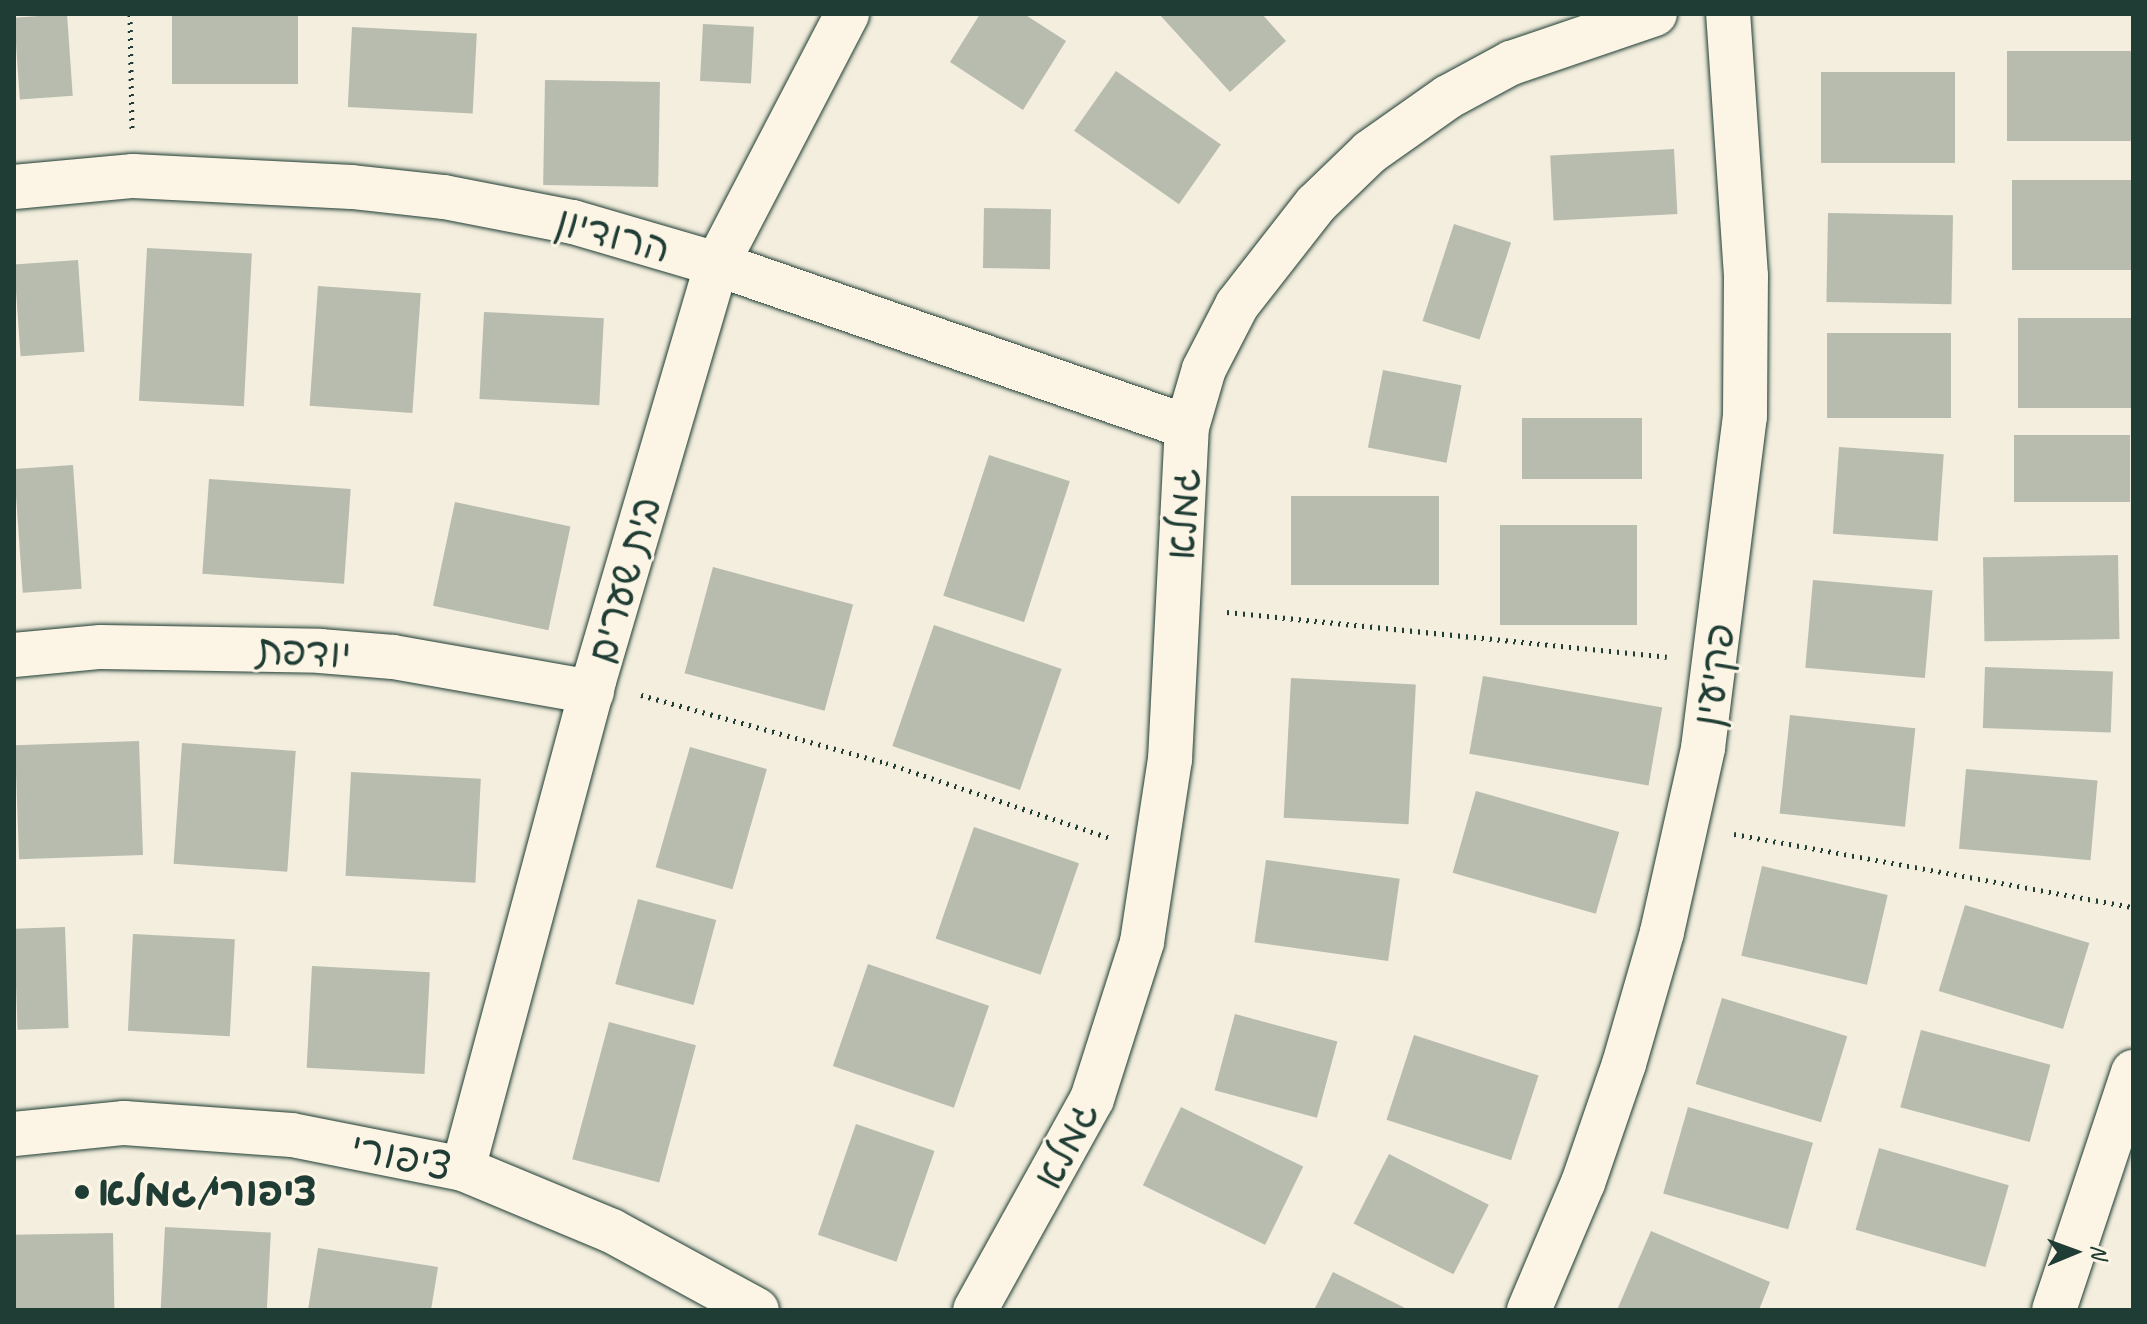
<!DOCTYPE html>
<html>
<head>
<meta charset="utf-8">
<style>
  body { margin:0 }
  #map { position:relative; width:2147px; height:1324px; overflow:hidden; background:#f3eede; font-family:Caveat,"Playpen Sans Hebrew",sans-serif }
  div>[style] { position:absolute }
  .building>* { inset:0; background:#b8bcae; transform-origin:0 0 }
  .path>* { height:5px; margin-top:-2.5px; transform-origin:0; background:repeating-linear-gradient(90deg,#1f3d34 0 2px,transparent 0 8px) }
  .roads { filter:drop-shadow(0 0 2px #1f3d34) drop-shadow(0 0 2px #1f3d34) }
  .minor>* { height:44px; margin:-22px; padding:0 22px; transform-origin:22px; border-radius:22px; background:#fcf5e5 }
  .dots>* { width:22px; height:22px; translate:-50% -50%; box-sizing:border-box; border:4px solid #fcf5e5; border-radius:50% }
  span { translate:-50% -50%; white-space:nowrap; text-align:center; line-height:1.15; -webkit-text-stroke:6px #fcf5e5; paint-order:stroke }
  .street-label { font-size:40px; color:#1f3d34 }
  .poi-label { font-size:40px; color:#1f3d34; font-weight:700 }
  .left { translate:0 -50%; text-align:left }
  .frame { position:absolute; inset:0; border:16px solid #1f3d34; pointer-events:none }
  .north { position:absolute; left:2035px; top:1212px; width:80px; height:80px; -webkit-text-stroke:6px #fcf5e5; paint-order:stroke; rotate:89deg; font-size:22px; font-weight:700; line-height:32px; text-align:center; color:#1f3d34 }
  .north::after { content:''; display:block; margin:auto; width:28px; height:36px; background:#1f3d34; clip-path:polygon(50% 0,100% 100%,50% 72%,0 100%) }
</style>
</head>
<body>
<div id="map">
  <div class="building">
    <i style="left:67px;top:14px;width:82px;height:53px;rotate:86deg"></i>
    <i style="left:172px;top:14px;width:126px;height:70px"></i>
    <i style="clip-path:polygon(980px 14px,1024px 14px,1066px 41px,1023px 110px,950px 62px)"></i>
    <i style="clip-path:polygon(1159px 14px,1262px 14px,1286px 41px,1230px 92px)"></i>
    <i style="left:703px;top:24px;width:51px;height:57px;rotate:3deg"></i>
    <i style="left:352px;top:27px;width:125px;height:80px;rotate:3deg"></i>
    <i style="left:2133px;top:51px;width:90px;height:126px;rotate:90deg"></i>
    <i style="left:1116px;top:71px;width:128px;height:73px;rotate:35deg"></i>
    <i style="left:1821px;top:72px;width:134px;height:91px"></i>
    <i style="left:545px;top:80px;width:115px;height:105px;rotate:1deg"></i>
    <i style="left:1674px;top:149px;width:65px;height:124px;rotate:87deg"></i>
    <i style="left:2012px;top:180px;width:121px;height:90px"></i>
    <i style="left:984px;top:208px;width:67px;height:60px;rotate:1deg"></i>
    <i style="left:1828px;top:213px;width:125px;height:89px;rotate:1deg"></i>
    <i style="left:1454px;top:224px;width:60px;height:102px;rotate:18deg"></i>
    <i style="left:147px;top:248px;width:105px;height:153px;rotate:3deg"></i>
    <i style="left:78px;top:260px;width:92px;height:64px;rotate:86deg"></i>
    <i style="left:318px;top:286px;width:103px;height:120px;rotate:4deg"></i>
    <i style="left:484px;top:312px;width:120px;height:87px;rotate:3deg"></i>
    <i style="left:2018px;top:318px;width:115px;height:90px"></i>
    <i style="left:1827px;top:333px;width:124px;height:85px"></i>
    <i style="left:1383px;top:370px;width:80px;height:79px;rotate:11deg"></i>
    <i style="left:1522px;top:418px;width:120px;height:61px"></i>
    <i style="left:2014px;top:435px;width:116px;height:67px"></i>
    <i style="left:1839px;top:447px;width:105px;height:87px;rotate:4deg"></i>
    <i style="left:989px;top:455px;width:85px;height:148px;rotate:18deg"></i>
    <i style="left:73px;top:465px;width:124px;height:59px;rotate:86deg"></i>
    <i style="left:209px;top:479px;width:142px;height:95px;rotate:4deg"></i>
    <i style="left:1291px;top:496px;width:148px;height:89px"></i>
    <i style="left:455px;top:502px;width:118px;height:106px;rotate:12deg"></i>
    <i style="left:1500px;top:525px;width:137px;height:100px"></i>
    <i style="left:2118px;top:555px;width:84px;height:135px;rotate:89deg"></i>
    <i style="left:713px;top:567px;width:145px;height:110px;rotate:15deg"></i>
    <i style="left:1813px;top:580px;width:120px;height:88px;rotate:5deg"></i>
    <i style="left:934px;top:625px;width:135px;height:128px;rotate:19deg"></i>
    <i style="left:1985px;top:667px;width:128px;height:61px;rotate:2deg"></i>
    <i style="left:1483px;top:676px;width:182px;height:79px;rotate:10deg"></i>
    <i style="left:1291px;top:678px;width:125px;height:140px;rotate:3deg"></i>
    <i style="left:1790px;top:715px;width:126px;height:99px;rotate:6deg"></i>
    <i style="left:139px;top:741px;width:114px;height:124px;rotate:88deg"></i>
    <i style="left:182px;top:743px;width:114px;height:121px;rotate:4deg"></i>
    <i style="left:690px;top:747px;width:80px;height:125px;rotate:16deg"></i>
    <i style="left:1966px;top:769px;width:132px;height:80px;rotate:5deg"></i>
    <i style="left:351px;top:772px;width:130px;height:104px;rotate:3deg"></i>
    <i style="left:1476px;top:791px;width:149px;height:85px;rotate:16deg"></i>
    <i style="left:974px;top:827px;width:111px;height:118px;rotate:19deg"></i>
    <i style="left:1266px;top:860px;width:135px;height:83px;rotate:8deg"></i>
    <i style="left:1762px;top:866px;width:129px;height:92px;rotate:13deg"></i>
    <i style="left:638px;top:899px;width:81px;height:88px;rotate:15deg"></i>
    <i style="left:1965px;top:905px;width:130px;height:90px;rotate:17deg"></i>
    <i style="left:65px;top:927px;width:101px;height:51px;rotate:88deg"></i>
    <i style="left:133px;top:934px;width:102px;height:97px;rotate:3deg"></i>
    <i style="left:868px;top:964px;width:128px;height:108px;rotate:19deg"></i>
    <i style="left:312px;top:966px;width:118px;height:102px;rotate:3deg"></i>
    <i style="left:1722px;top:998px;width:131px;height:90px;rotate:17deg"></i>
    <i style="left:1235px;top:1014px;width:106px;height:79px;rotate:15deg"></i>
    <i style="left:609px;top:1022px;width:90px;height:142px;rotate:15deg"></i>
    <i style="left:1921px;top:1030px;width:134px;height:80px;rotate:15deg"></i>
    <i style="left:1414px;top:1035px;width:131px;height:89px;rotate:18deg"></i>
    <i style="left:1181px;top:1107px;width:136px;height:87px;rotate:26deg"></i>
    <i style="left:1688px;top:1107px;width:130px;height:90px;rotate:16deg"></i>
    <i style="left:856px;top:1124px;width:83px;height:117px;rotate:19deg"></i>
    <i style="left:1879px;top:1148px;width:135px;height:85px;rotate:16deg"></i>
    <i style="left:1389px;top:1154px;width:112px;height:78px;rotate:27deg"></i>
    <i style="left:165px;top:1227px;width:106px;height:83px;rotate:3deg"></i>
    <i style="clip-path:polygon(1651px 1231px,1770px 1282px,1759px 1310px,1617px 1310px)"></i>
    <i style="left:113px;top:1233px;width:77px;height:99px;rotate:89deg"></i>
    <i style="clip-path:polygon(318px 1248px,438px 1267px,431px 1310px,308px 1310px)"></i>
    <i style="clip-path:polygon(1333px 1272px,1409px 1310px,1314px 1310px)"></i>
  </div>
  <div class="path">
    <i style="left:130px;top:14px;width:115px;rotate:89deg"></i>
    <i style="left:1227px;top:612px;width:442px;rotate:5.8deg"></i>
    <i style="left:641px;top:695px;width:254px;rotate:15.5deg"></i>
    <i style="left:886px;top:763px;width:236px;rotate:18.5deg"></i>
    <i style="left:1734px;top:834px;width:406px;rotate:10.4deg"></i>
  </div>
  <div class="roads">
    <div class="minor">
      <i style="left:14px;top:187px;width:120px;rotate:-5.3deg"></i>
      <i style="left:133px;top:176px;width:219px;rotate:2.9deg"></i>
      <i style="left:352px;top:187px;width:93px;rotate:6.2deg"></i>
      <i style="left:444px;top:197px;width:131px;rotate:11deg"></i>
      <i style="left:573px;top:222px;width:150px;rotate:16.3deg"></i>
      <i style="left:717px;top:264px;width:497px;rotate:19.1deg"></i>
      <i style="left:14px;top:655px;width:87px;rotate:-5.3deg"></i>
      <i style="left:101px;top:647px;width:219px;rotate:1deg"></i>
      <i style="left:320px;top:651px;width:73px;rotate:4.7deg"></i>
      <i style="left:393px;top:657px;width:202px;rotate:10deg"></i>
      <i style="left:14px;top:1134px;width:111px;rotate:-5.7deg"></i>
      <i style="left:124px;top:1123px;width:168px;rotate:4.1deg"></i>
      <i style="left:292px;top:1135px;width:174px;rotate:11.2deg"></i>
      <i style="left:463px;top:1169px;width:161px;rotate:22.6deg"></i>
      <i style="left:612px;top:1231px;width:165px;rotate:28.6deg"></i>
      <i style="left:463px;top:1169px;width:505px;rotate:-74.97deg"></i>
      <i style="left:594px;top:681px;width:435px;rotate:-73.6deg"></i>
      <i style="left:717px;top:264px;width:282px;rotate:-62.5deg"></i>
      <i style="left:975px;top:1310px;width:241px;rotate:-61deg"></i>
      <i style="left:1092px;top:1099px;width:165px;rotate:-72.3deg"></i>
      <i style="left:1142px;top:942px;width:184px;rotate:-81.3deg"></i>
      <i style="left:1170px;top:760px;width:333px;rotate:-87.1deg"></i>
      <i style="left:1187px;top:427px;width:60px;rotate:-73.7deg"></i>
      <i style="left:1204px;top:369px;width:72px;rotate:-62.7deg"></i>
      <i style="left:1237px;top:305px;width:128px;rotate:-52deg"></i>
      <i style="left:1316px;top:204px;width:75px;rotate:-43.9deg"></i>
      <i style="left:1370px;top:152px;width:95px;rotate:-35.2deg"></i>
      <i style="left:1448px;top:97px;width:72px;rotate:-28.4deg"></i>
      <i style="left:1511px;top:63px;width:152px;rotate:-18.8deg"></i>
      <i style="left:1529px;top:1310px;width:138px;rotate:-67deg"></i>
      <i style="left:1583px;top:1183px;width:126px;rotate:-71deg"></i>
      <i style="left:1624px;top:1064px;width:137px;rotate:-73.9deg"></i>
      <i style="left:1662px;top:932px;width:189px;rotate:-77.4deg"></i>
      <i style="left:1703px;top:748px;width:335px;rotate:-82.8deg"></i>
      <i style="left:1745px;top:416px;width:140px;rotate:-89.6deg"></i>
      <i style="left:1746px;top:276px;width:263px;rotate:-93.9deg"></i>
      <i style="left:2054px;top:1310px;width:251px;rotate:-71.6deg"></i>
    </div>
  </div>
  <div class="dots">
    <i style="left:82px;top:1192px;background:#1f3d34"></i>
  </div>
  <div class="street-label">
    <span style="left:613px;top:235px;rotate:15deg">הרודיון</span>
    <span style="left:1183px;top:514px;rotate:-87deg">גמלא</span>
    <span style="left:624px;top:580px;rotate:-74deg">בית שערים</span>
    <span style="left:304px;top:652px;rotate:3deg">יודפת</span>
    <span style="left:1714px;top:675px;rotate:-82deg">פקיעין</span>
    <span style="left:1066px;top:1145px;rotate:-63deg">גמלא</span>
    <span style="left:401px;top:1157px;rotate:12deg">ציפורי</span>
  </div>
  <div class="poi-label">
    <span class="left" style="left:98px;top:1192px">ציפורי/גמלא</span>
  </div>
  <div class="frame"></div>
  <div class="north">N</div>
</div>
</body>
</html>
